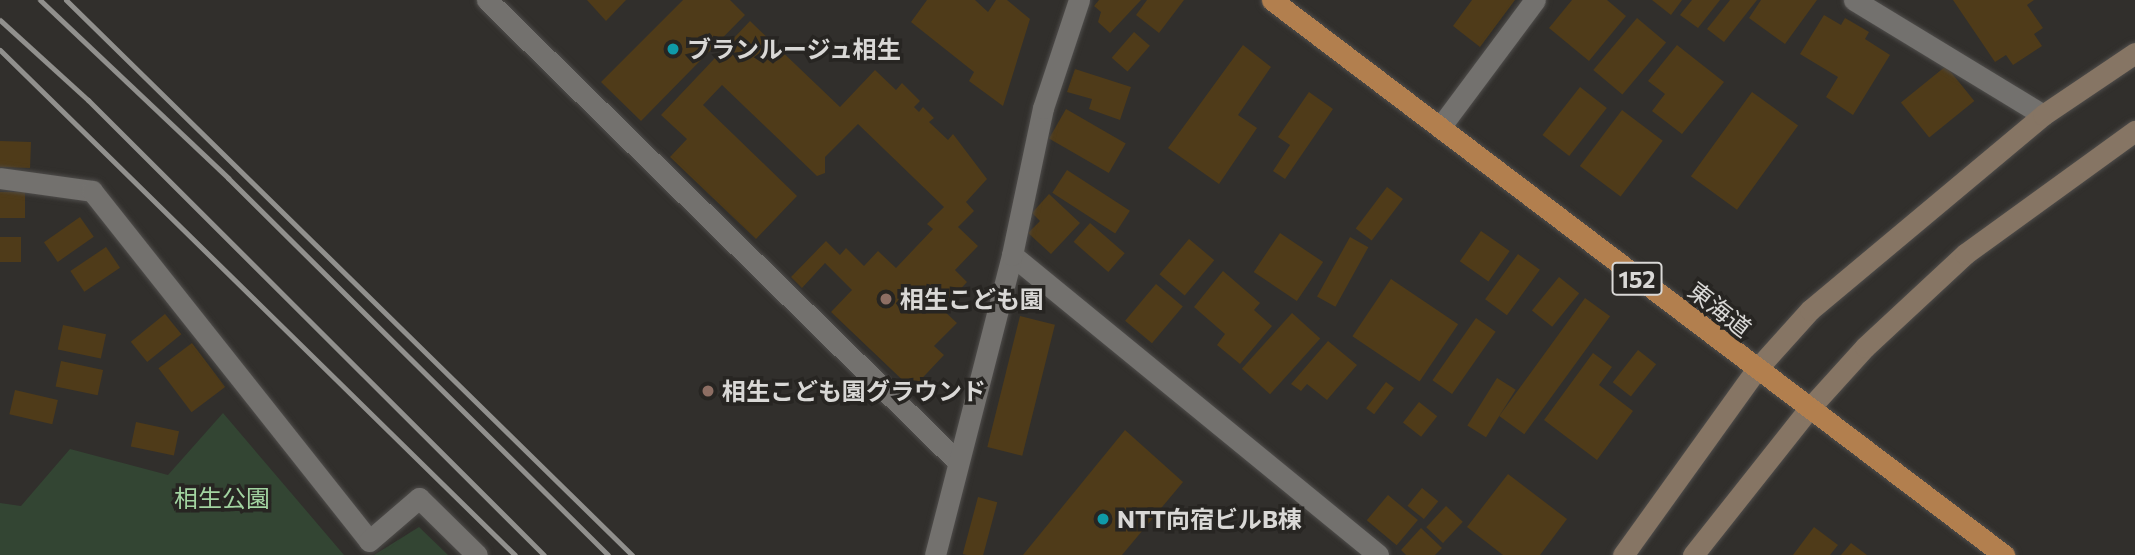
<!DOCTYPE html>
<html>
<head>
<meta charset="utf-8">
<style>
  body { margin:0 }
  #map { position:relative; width:2135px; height:555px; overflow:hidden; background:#312f2c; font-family:Commissioner,"Noto Sans JP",sans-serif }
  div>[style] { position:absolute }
  .green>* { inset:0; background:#334533 }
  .building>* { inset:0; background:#4f3b19; transform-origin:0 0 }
  .roads { filter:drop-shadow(0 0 2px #4f4d4b) drop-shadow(0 0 2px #4f4d4b) }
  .street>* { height:21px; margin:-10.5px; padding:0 10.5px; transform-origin:10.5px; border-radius:10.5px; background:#73716e }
  .secondary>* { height:21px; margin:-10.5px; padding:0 10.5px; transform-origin:10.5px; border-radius:10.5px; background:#867564 }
  .highway>* { height:21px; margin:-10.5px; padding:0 10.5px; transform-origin:10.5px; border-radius:10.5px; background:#b27f4e }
  .rail>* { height:5px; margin:-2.5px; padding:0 2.5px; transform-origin:2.5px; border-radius:2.5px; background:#91908d }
  .dots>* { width:19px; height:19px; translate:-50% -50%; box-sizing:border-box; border:4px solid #272522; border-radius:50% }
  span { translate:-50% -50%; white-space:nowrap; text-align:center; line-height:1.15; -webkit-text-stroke:7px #272522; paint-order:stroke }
  .shield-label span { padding:2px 5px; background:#272522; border:2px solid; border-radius:5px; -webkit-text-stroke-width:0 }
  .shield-label { font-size:23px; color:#d9d8d6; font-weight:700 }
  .poi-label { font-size:24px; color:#d9d8d6; font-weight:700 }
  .left { translate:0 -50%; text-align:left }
  .street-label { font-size:24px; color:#d9d8d6 }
  .park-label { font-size:24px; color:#a2d4a1 }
</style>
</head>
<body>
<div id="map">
  <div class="green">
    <i style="clip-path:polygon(223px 413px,344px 555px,0 555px,0 503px,21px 506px,70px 449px,168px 475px)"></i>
    <i style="clip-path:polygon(419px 527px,448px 555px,374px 555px)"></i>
  </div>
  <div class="building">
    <i style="clip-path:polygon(587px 0,626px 0,606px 21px)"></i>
    <i style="clip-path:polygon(683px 0,730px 0,745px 15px,641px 121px,601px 82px)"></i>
    <i style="clip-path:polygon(927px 0,975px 0,988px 12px,996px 0,1007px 0,1030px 19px,1003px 106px,969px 81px,974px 72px,911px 22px)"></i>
    <i style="clip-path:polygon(1099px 0,1141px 0,1110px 33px,1098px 22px,1101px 12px,1094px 6px)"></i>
    <i style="clip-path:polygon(1147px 0,1184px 0,1159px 33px,1136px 15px)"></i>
    <i style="clip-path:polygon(1472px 0,1515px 0,1480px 47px,1453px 26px)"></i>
    <i style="clip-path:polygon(1572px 0,1607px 0,1626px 16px,1589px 61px,1549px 28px)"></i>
    <i style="clip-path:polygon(1652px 0,1682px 0,1671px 15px)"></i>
    <i style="clip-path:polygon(1692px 0,1720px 0,1698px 28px,1680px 15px)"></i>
    <i style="clip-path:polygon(1730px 0,1757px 0,1724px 42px,1707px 29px)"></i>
    <i style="clip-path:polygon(1761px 0,1817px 0,1785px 44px,1749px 18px)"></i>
    <i style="clip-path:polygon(1953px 0,2034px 0,2027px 5px,2043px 28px,2034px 34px,2042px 46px,2013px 65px,2006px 55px,1995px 62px)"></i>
    <i style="clip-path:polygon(1824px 15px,1841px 25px,1845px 18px,1869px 32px,1865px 39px,1890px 55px,1853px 115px,1826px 97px,1838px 77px,1800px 54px)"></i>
    <i style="left:1637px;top:18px;width:38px;height:68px;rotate:40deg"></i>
    <i style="clip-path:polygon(750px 21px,840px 107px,875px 70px,896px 90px,902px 83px,920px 101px,914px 107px,919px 112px,923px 107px,934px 118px,929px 122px,948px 140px,953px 134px,987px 179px,966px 202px,974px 211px,958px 227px,978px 246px,955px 270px,967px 282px,942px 309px,957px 323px,934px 346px,944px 355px,912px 389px,831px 312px,852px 290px,825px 263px,802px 288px,791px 277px,826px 241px,840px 255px,846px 248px,864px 266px,878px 251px,896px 268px,933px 229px,927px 224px,944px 207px,858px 124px,825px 157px,825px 173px,817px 176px,722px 85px,703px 105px,797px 196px,756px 239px,670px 157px,687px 139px,661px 115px)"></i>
    <i style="left:1134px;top:32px;width:21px;height:34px;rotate:41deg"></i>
    <i style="clip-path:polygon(1243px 45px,1271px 67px,1238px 115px,1257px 128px,1219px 184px,1168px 148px)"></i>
    <i style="clip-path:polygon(1677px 45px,1724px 82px,1682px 134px,1652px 111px,1665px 94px,1648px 81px)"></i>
    <i style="left:1946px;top:66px;width:45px;height:58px;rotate:51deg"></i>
    <i style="clip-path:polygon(1075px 69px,1131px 87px,1120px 120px,1089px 109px,1092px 99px,1067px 92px)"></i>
    <i style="left:1580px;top:87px;width:34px;height:61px;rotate:38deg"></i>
    <i style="clip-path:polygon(1309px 92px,1333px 109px,1285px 179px,1273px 171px,1290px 145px,1278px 137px)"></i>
    <i style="left:1752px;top:92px;width:57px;height:104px;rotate:36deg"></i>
    <i style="left:1066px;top:109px;width:69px;height:34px;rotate:30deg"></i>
    <i style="left:1622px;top:110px;width:51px;height:70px;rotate:37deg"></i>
    <i style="left:0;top:141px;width:31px;height:26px;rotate:2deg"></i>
    <i style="left:1067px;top:170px;width:75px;height:27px;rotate:33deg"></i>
    <i style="left:1387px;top:187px;width:20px;height:52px;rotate:37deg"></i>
    <i style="left:0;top:192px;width:25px;height:26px"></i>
    <i style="clip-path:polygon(1049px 194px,1080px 223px,1051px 254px,1028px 233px,1040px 221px,1032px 213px)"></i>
    <i style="left:80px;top:217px;width:24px;height:44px;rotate:55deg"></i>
    <i style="left:1090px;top:223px;width:46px;height:25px;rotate:41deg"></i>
    <i style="left:1481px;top:231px;width:35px;height:37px;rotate:35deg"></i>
    <i style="left:1280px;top:233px;width:52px;height:47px;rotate:34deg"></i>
    <i style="left:0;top:237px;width:21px;height:25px"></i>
    <i style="left:1350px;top:237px;width:21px;height:68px;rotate:29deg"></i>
    <i style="left:1189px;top:239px;width:33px;height:46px;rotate:40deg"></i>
    <i style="left:106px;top:247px;width:25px;height:43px;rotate:56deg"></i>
    <i style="left:1518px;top:254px;width:27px;height:56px;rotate:36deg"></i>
    <i style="clip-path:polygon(1223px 271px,1260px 303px,1254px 310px,1272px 326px,1240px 364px,1217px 345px,1225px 334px,1194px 307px)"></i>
    <i style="left:1559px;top:277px;width:26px;height:43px;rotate:39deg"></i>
    <i style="left:1391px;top:279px;width:81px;height:69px;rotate:34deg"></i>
    <i style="left:1156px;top:284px;width:35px;height:48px;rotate:40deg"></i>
    <i style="left:1585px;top:298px;width:31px;height:146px;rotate:36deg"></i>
    <i style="left:1292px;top:313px;width:38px;height:75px;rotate:42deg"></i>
    <i style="left:165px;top:314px;width:26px;height:44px;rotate:51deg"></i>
    <i style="left:1020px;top:316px;width:36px;height:135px;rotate:14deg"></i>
    <i style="left:1476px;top:318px;width:24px;height:76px;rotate:35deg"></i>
    <i style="left:63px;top:325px;width:44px;height:25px;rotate:12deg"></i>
    <i style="clip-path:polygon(1328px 341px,1357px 365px,1327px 400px,1307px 384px,1301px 391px,1291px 384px)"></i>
    <i style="left:192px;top:343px;width:55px;height:42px;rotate:53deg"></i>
    <i style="left:1638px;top:350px;width:23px;height:41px;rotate:38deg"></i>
    <i style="clip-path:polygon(1593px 353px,1612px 367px,1599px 385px,1633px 411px,1597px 460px,1544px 420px)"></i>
    <i style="left:61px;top:361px;width:43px;height:26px;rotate:12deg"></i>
    <i style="left:1497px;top:378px;width:22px;height:56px;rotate:32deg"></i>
    <i style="left:1386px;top:382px;width:10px;height:33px;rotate:37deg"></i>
    <i style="left:15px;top:390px;width:44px;height:25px;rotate:13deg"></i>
    <i style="left:1419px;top:402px;width:23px;height:26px;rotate:38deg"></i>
    <i style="left:136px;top:422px;width:44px;height:25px;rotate:12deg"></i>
    <i style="clip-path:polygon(1125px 430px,1183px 482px,1122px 555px,1023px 555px)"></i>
    <i style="clip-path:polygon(1508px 474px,1567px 519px,1540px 555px,1503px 555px,1467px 527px)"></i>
    <i style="left:1422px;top:488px;width:21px;height:23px;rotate:39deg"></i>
    <i style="left:1388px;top:495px;width:39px;height:33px;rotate:40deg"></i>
    <i style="left:978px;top:497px;width:20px;height:59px;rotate:15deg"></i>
    <i style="left:1446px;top:506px;width:23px;height:29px;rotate:43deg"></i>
    <i style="clip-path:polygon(1814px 527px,1838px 545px,1830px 555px,1793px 555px)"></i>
    <i style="clip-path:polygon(1421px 528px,1442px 548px,1435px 555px,1406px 555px,1401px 550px)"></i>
    <i style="clip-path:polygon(1851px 543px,1867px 555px,1841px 555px)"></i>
  </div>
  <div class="roads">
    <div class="street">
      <i style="left:487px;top:0;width:656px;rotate:44.44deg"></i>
      <i style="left:1854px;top:0;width:221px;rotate:31.3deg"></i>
      <i style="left:1441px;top:126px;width:157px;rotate:-53.3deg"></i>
      <i style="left:0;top:178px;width:93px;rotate:8deg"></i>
      <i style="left:92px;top:191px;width:446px;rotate:51.6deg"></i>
      <i style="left:369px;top:541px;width:66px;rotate:-40.7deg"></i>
      <i style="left:419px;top:498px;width:81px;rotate:44.5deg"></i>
      <i style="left:1012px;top:255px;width:473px;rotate:39.3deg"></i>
      <i style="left:935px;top:555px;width:310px;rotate:-75.6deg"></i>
      <i style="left:1012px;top:255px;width:150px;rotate:-78.1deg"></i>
      <i style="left:1043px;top:108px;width:114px;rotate:-71.6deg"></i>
    </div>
    <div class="secondary">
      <i style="left:1623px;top:555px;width:228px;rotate:-54.3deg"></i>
      <i style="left:1756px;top:370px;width:81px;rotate:-48deg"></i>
      <i style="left:1810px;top:310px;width:304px;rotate:-39.9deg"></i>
      <i style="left:2043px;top:115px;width:111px;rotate:-34deg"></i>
      <i style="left:1693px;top:555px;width:184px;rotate:-51.6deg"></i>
      <i style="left:1807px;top:411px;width:86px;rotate:-47.8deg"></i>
      <i style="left:1865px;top:347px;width:137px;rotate:-42.9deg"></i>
      <i style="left:1965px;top:254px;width:210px;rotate:-35.9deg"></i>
    </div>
    <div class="highway">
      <i style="left:1272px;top:0;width:919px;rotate:37.17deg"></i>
    </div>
  </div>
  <div class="rail">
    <i style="left:40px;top:0;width:259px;rotate:43.4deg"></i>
    <i style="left:228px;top:178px;width:535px;rotate:44.77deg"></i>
    <i style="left:66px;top:0;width:793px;rotate:44.44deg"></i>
    <i style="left:0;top:20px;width:119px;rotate:42.3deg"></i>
    <i style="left:88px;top:100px;width:644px;rotate:44.94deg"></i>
    <i style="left:0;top:50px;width:721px;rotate:44.44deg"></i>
  </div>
  <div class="dots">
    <i style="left:673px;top:49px;background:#0f9aa8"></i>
    <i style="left:886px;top:299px;background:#8d6e63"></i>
    <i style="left:708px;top:391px;background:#8d6e63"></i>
    <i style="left:1103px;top:519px;background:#0f9aa8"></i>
  </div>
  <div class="shield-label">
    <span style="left:1637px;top:279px">152</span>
  </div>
  <div class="poi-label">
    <span class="left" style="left:687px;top:49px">ブランルージュ相生</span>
    <span class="left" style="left:900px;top:299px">相生こども園</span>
    <span class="left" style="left:722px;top:391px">相生こども園グラウンド</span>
    <span class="left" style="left:1117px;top:519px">NTT向宿ビルB棟</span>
  </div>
  <div class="street-label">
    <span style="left:1720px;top:309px;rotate:38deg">東海道</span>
  </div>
  <div class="park-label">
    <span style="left:222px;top:498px">相生公園</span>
  </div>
</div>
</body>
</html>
